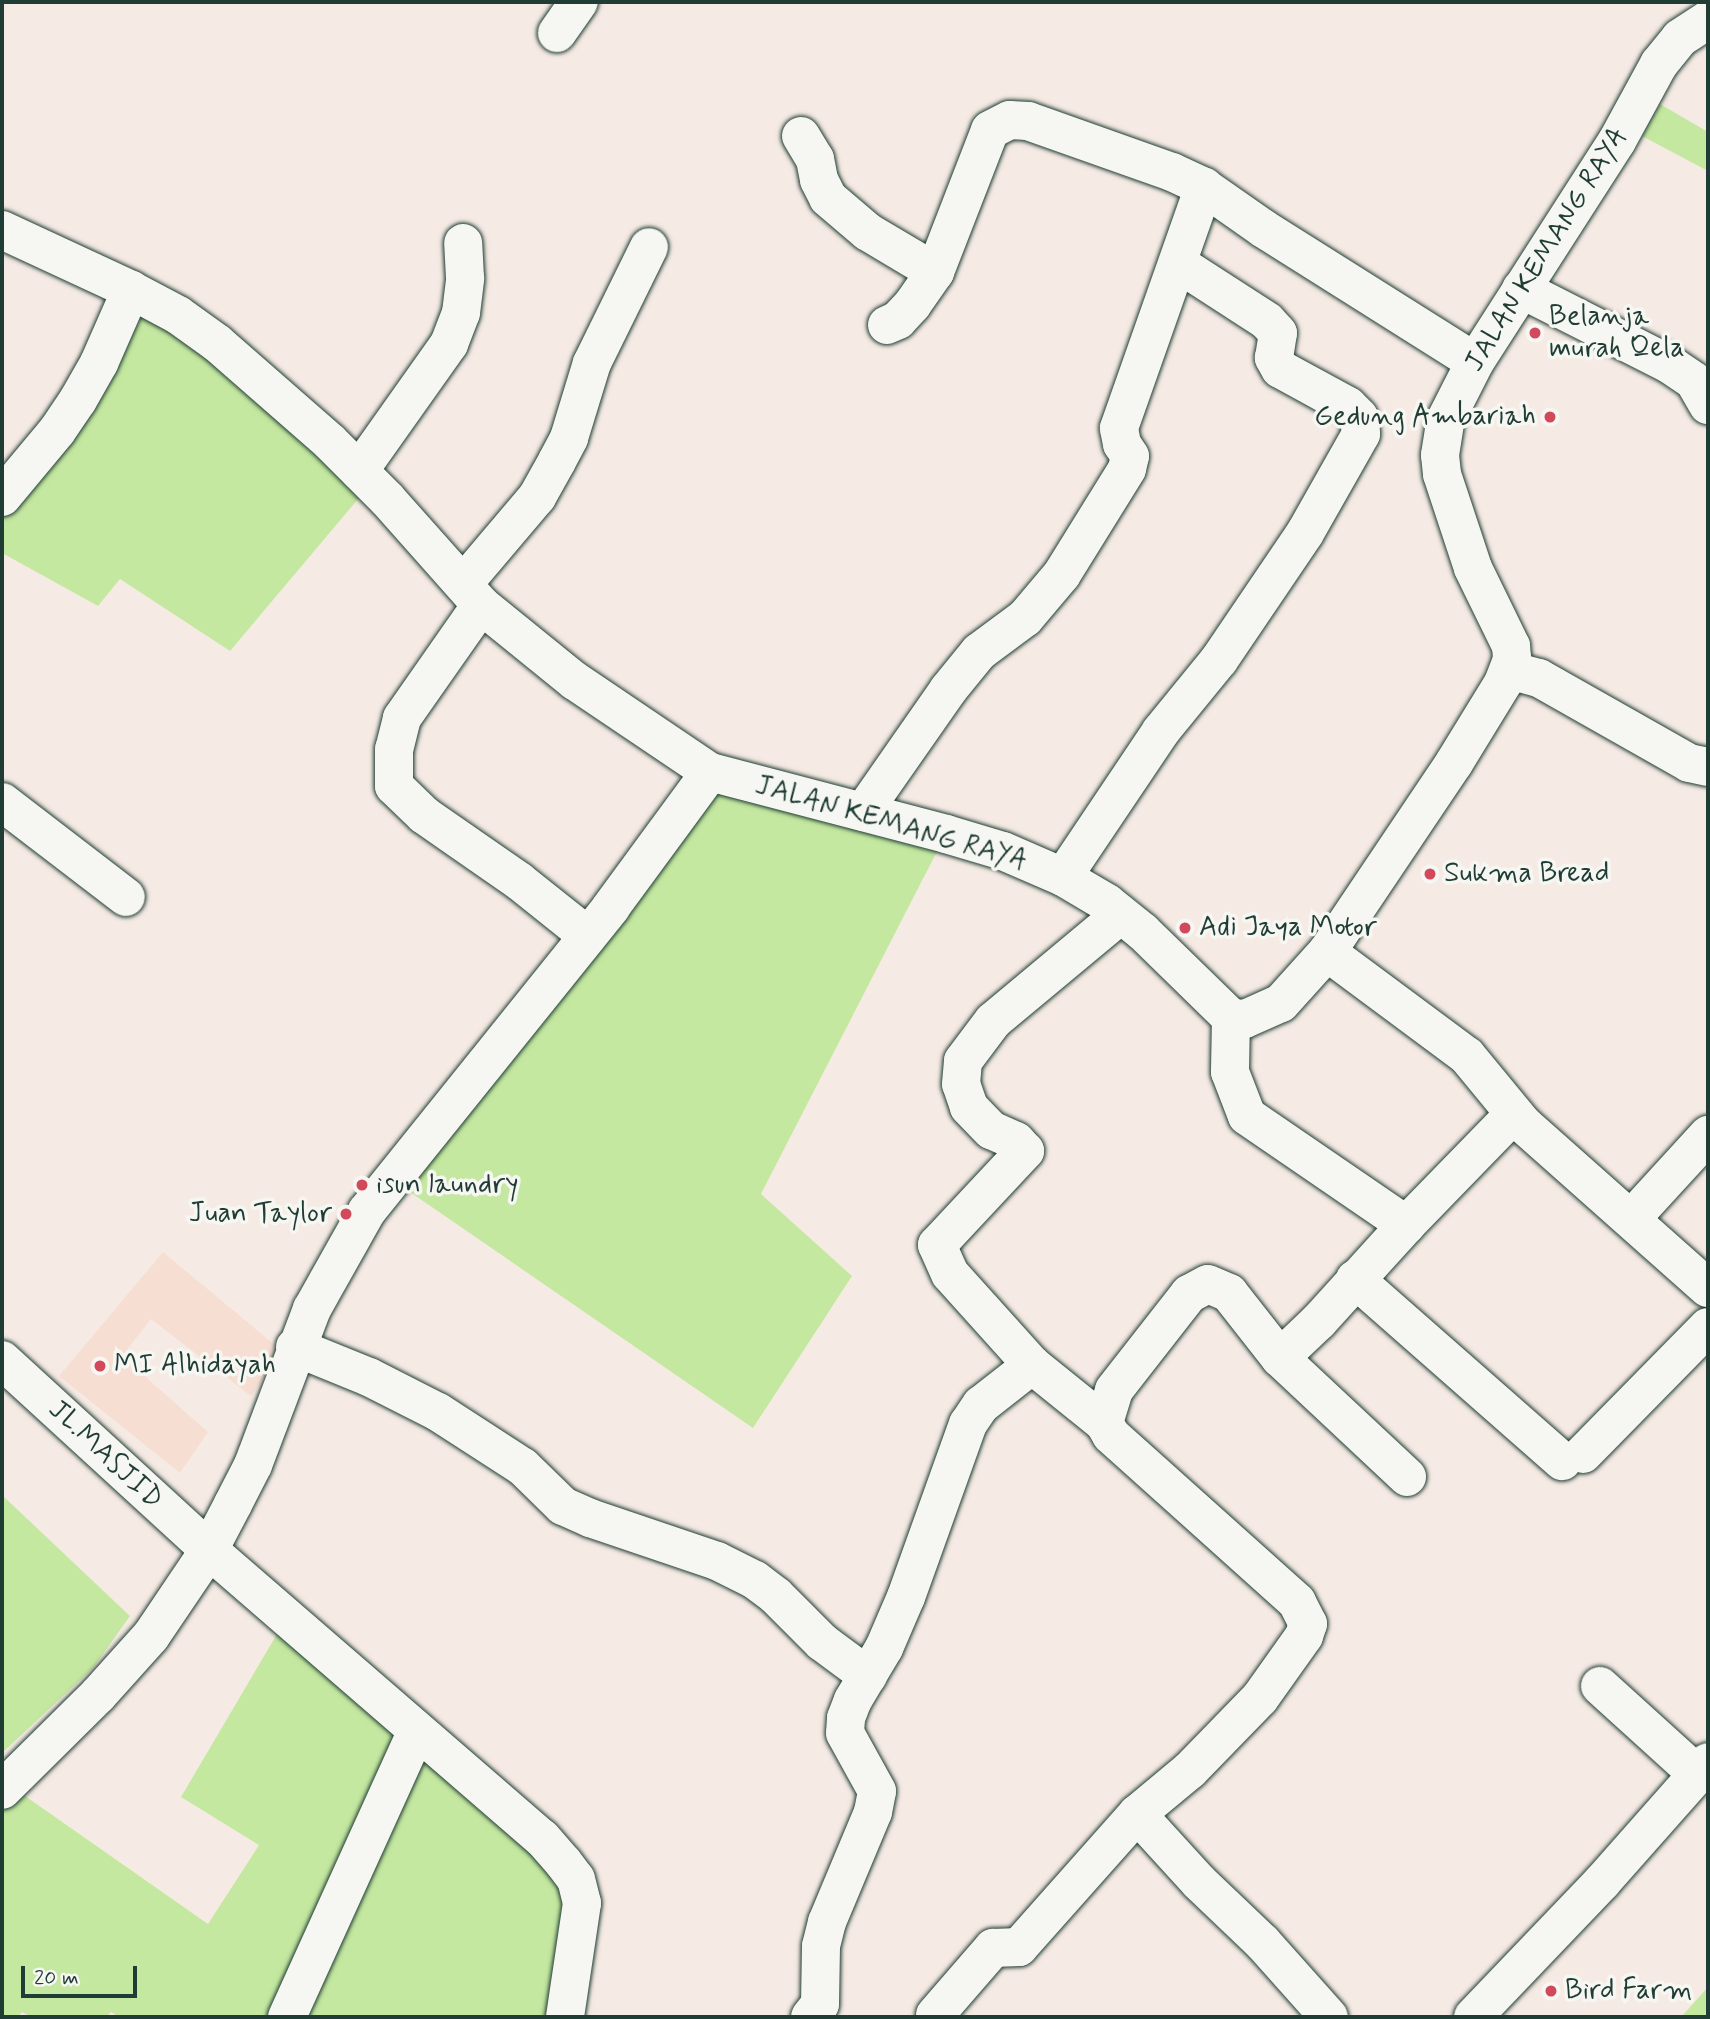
<!DOCTYPE html>
<html>
<head>
<meta charset="utf-8">
<style>
  body { margin:0 }
  #map { position:relative; width:1710px; height:2019px; overflow:hidden; background:#f6ebe4; font-family:Mynerve,sans-serif }
  div>[style] { position:absolute }
  .built>* { inset:0; background:#f6ded3 }
  .green>* { inset:0; background:#c5e8a1 }
  .roads { filter:drop-shadow(0 0 2px #1f3d34) drop-shadow(0 0 2px #1f3d34) }
  .minor>* { height:38px; margin:-19px; padding:0 19px; transform-origin:19px; border-radius:19px; background:#f6f6f2 }
  .dots>* { width:19px; height:19px; translate:-50% -50%; box-sizing:border-box; border:4px solid #f6f6f2; border-radius:50% }
  span { translate:-50% -50%; white-space:nowrap; text-align:center; line-height:1.15; -webkit-text-stroke:7px #f6f6f2; paint-order:stroke }
  .street-label { font-size:28px; color:#1f3d34 }
  .poi-label { font-size:28px; color:#1f3d34 }
  .left { translate:0 -50%; text-align:left }
  .right { translate:-100% -50%; text-align:right }
  .frame { position:absolute; inset:0; border:4px solid #1f3d34; pointer-events:none }
  .scale { position:absolute; left:21px; top:1966px; width:116px; height:32px; box-sizing:border-box; border:4px solid #1f3d34; border-top:0; padding-left:9px; font-size:21px; line-height:24px; white-space:nowrap; color:#1f3d34; -webkit-text-stroke:5px #f6f6f2; paint-order:stroke }
</style>
</head>
<body>
<div id="map">
  <div class="built">
    <i style="clip-path:polygon(163px 1252px,282px 1351px,251px 1396px,151px 1319px,122px 1356px,208px 1432px,180px 1473px,59px 1376px)"></i>
  </div>
  <div class="green">
    <i style="clip-path:polygon(1660px 104px,1708px 132px,1708px 171px,1642px 136px)"></i>
    <i style="clip-path:polygon(150px 306px,364px 492px,230px 651px,120px 579px,98px 606px,2px 553px,2px 519px)"></i>
    <i style="clip-path:polygon(710px 772px,946px 834px,761px 1194px,852px 1276px,753px 1428px,391px 1179px)"></i>
    <i style="clip-path:polygon(2px 1495px,130px 1616px,93px 1668px,2px 1753px)"></i>
    <i style="clip-path:polygon(287px 1617px,563px 1862px,565px 2017px,119px 2017px,111px 2012px,107px 2017px,31px 2017px,22px 2012px,18px 2017px,2px 2017px,2px 1790px,8px 1784px,208px 1924px,259px 1845px,181px 1797px)"></i>
    <i style="clip-path:polygon(1708px 1987px,1708px 2017px,1681px 2017px)"></i>
  </div>
  <div class="roads">
    <div class="minor">
      <i style="left:557px;top:33px;width:38px;rotate:-55deg"></i>
      <i style="left:801px;top:136px;width:27px;rotate:59deg"></i>
      <i style="left:815px;top:159px;width:21px;rotate:79deg"></i>
      <i style="left:819px;top:180px;width:20px;rotate:63deg"></i>
      <i style="left:828px;top:198px;width:52px;rotate:40.4deg"></i>
      <i style="left:868px;top:232px;width:78px;rotate:30.8deg"></i>
      <i style="left:2px;top:230px;width:142px;rotate:24.9deg"></i>
      <i style="left:131px;top:290px;width:53px;rotate:28deg"></i>
      <i style="left:178px;top:315px;width:48px;rotate:35.7deg"></i>
      <i style="left:217px;top:343px;width:150px;rotate:41.2deg"></i>
      <i style="left:330px;top:442px;width:81px;rotate:45deg"></i>
      <i style="left:387px;top:499px;width:142px;rotate:48.4deg"></i>
      <i style="left:481px;top:605px;width:121px;rotate:39deg"></i>
      <i style="left:575px;top:681px;width:163px;rotate:34deg"></i>
      <i style="left:710px;top:772px;width:244px;rotate:14.7deg"></i>
      <i style="left:946px;top:834px;width:59px;rotate:16.6deg"></i>
      <i style="left:1003px;top:851px;width:65px;rotate:23.4deg"></i>
      <i style="left:1063px;top:877px;width:51px;rotate:30.6deg"></i>
      <i style="left:1107px;top:903px;width:46px;rotate:38.9deg"></i>
      <i style="left:1143px;top:932px;width:123px;rotate:44.3deg"></i>
      <i style="left:1231px;top:1018px;width:14px;rotate:4deg"></i>
      <i style="left:1245px;top:1019px;width:39px;rotate:-24deg"></i>
      <i style="left:1281px;top:1003px;width:69px;rotate:-48deg"></i>
      <i style="left:1327px;top:952px;width:228px;rotate:-56.1deg"></i>
      <i style="left:1454px;top:763px;width:94px;rotate:-58.5deg"></i>
      <i style="left:1503px;top:683px;width:26px;rotate:-69deg"></i>
      <i style="left:1512px;top:659px;width:13px;rotate:-94deg"></i>
      <i style="left:1511px;top:646px;width:87px;rotate:-116deg"></i>
      <i style="left:1473px;top:568px;width:99px;rotate:-108.3deg"></i>
      <i style="left:1442px;top:474px;width:19px;rotate:-96deg"></i>
      <i style="left:1440px;top:455px;width:36px;rotate:-81deg"></i>
      <i style="left:1446px;top:419px;width:64px;rotate:-63deg"></i>
      <i style="left:1475px;top:362px;width:263px;rotate:-57.3deg"></i>
      <i style="left:1617px;top:141px;width:88px;rotate:-61.4deg"></i>
      <i style="left:1659px;top:64px;width:33px;rotate:-51deg"></i>
      <i style="left:1680px;top:38px;width:33px;rotate:-33deg"></i>
      <i style="left:1521px;top:289px;width:166px;rotate:26.9deg"></i>
      <i style="left:1669px;top:364px;width:30px;rotate:34deg"></i>
      <i style="left:1694px;top:381px;width:28px;rotate:60deg"></i>
      <i style="left:887px;top:325px;width:12px;rotate:-24deg"></i>
      <i style="left:898px;top:320px;width:21px;rotate:-47deg"></i>
      <i style="left:912px;top:305px;width:40px;rotate:-55.1deg"></i>
      <i style="left:935px;top:272px;width:152px;rotate:-68.8deg"></i>
      <i style="left:990px;top:130px;width:22px;rotate:-27deg"></i>
      <i style="left:1010px;top:120px;width:18px;rotate:3deg"></i>
      <i style="left:1028px;top:121px;width:153px;rotate:19.5deg"></i>
      <i style="left:1172px;top:172px;width:35px;rotate:25deg"></i>
      <i style="left:1204px;top:187px;width:73px;rotate:35deg"></i>
      <i style="left:1264px;top:229px;width:249px;rotate:32.2deg"></i>
      <i style="left:359px;top:471px;width:156px;rotate:-54.7deg"></i>
      <i style="left:449px;top:344px;width:33px;rotate:-69deg"></i>
      <i style="left:461px;top:313px;width:35px;rotate:-83deg"></i>
      <i style="left:465px;top:278px;width:35px;rotate:-93deg"></i>
      <i style="left:2px;top:497px;width:86px;rotate:-50.2deg"></i>
      <i style="left:57px;top:431px;width:37px;rotate:-56deg"></i>
      <i style="left:78px;top:400px;width:43px;rotate:-60.4deg"></i>
      <i style="left:99px;top:363px;width:80px;rotate:-66.3deg"></i>
      <i style="left:464px;top:583px;width:113px;rotate:-49.7deg"></i>
      <i style="left:537px;top:497px;width:41px;rotate:-60.9deg"></i>
      <i style="left:557px;top:461px;width:26px;rotate:-62deg"></i>
      <i style="left:569px;top:438px;width:78px;rotate:-73deg"></i>
      <i style="left:592px;top:363px;width:129px;rotate:-63.8deg"></i>
      <i style="left:481px;top:605px;width:138px;rotate:125deg"></i>
      <i style="left:402px;top:718px;width:32px;rotate:104deg"></i>
      <i style="left:394px;top:749px;width:37px;rotate:90deg"></i>
      <i style="left:394px;top:786px;width:42px;rotate:44deg"></i>
      <i style="left:424px;top:815px;width:116px;rotate:34.8deg"></i>
      <i style="left:519px;top:881px;width:88px;rotate:38.6deg"></i>
      <i style="left:1509px;top:670px;width:31px;rotate:15deg"></i>
      <i style="left:1539px;top:678px;width:172px;rotate:29.5deg"></i>
      <i style="left:1689px;top:763px;width:19px;rotate:12deg"></i>
      <i style="left:2px;top:802px;width:156px;rotate:37.5deg"></i>
      <i style="left:863px;top:812px;width:149px;rotate:-55.1deg"></i>
      <i style="left:948px;top:690px;width:49px;rotate:-50.8deg"></i>
      <i style="left:979px;top:652px;width:57px;rotate:-36.5deg"></i>
      <i style="left:1025px;top:618px;width:57px;rotate:-49.9deg"></i>
      <i style="left:1062px;top:574px;width:123px;rotate:-58.2deg"></i>
      <i style="left:1127px;top:469px;width:13px;rotate:-77deg"></i>
      <i style="left:1130px;top:456px;width:14px;rotate:-124deg"></i>
      <i style="left:1122px;top:444px;width:16px;rotate:-101deg"></i>
      <i style="left:1119px;top:428px;width:256px;rotate:-70.6deg"></i>
      <i style="left:1063px;top:877px;width:176px;rotate:-56.1deg"></i>
      <i style="left:1161px;top:731px;width:92px;rotate:-50.8deg"></i>
      <i style="left:1219px;top:660px;width:153px;rotate:-55.9deg"></i>
      <i style="left:1305px;top:533px;width:114px;rotate:-60.5deg"></i>
      <i style="left:1361px;top:434px;width:17px;rotate:-97deg"></i>
      <i style="left:1359px;top:417px;width:16px;rotate:-135deg"></i>
      <i style="left:1348px;top:406px;width:77px;rotate:-151.4deg"></i>
      <i style="left:1280px;top:369px;width:13px;rotate:-119deg"></i>
      <i style="left:1274px;top:358px;width:25px;rotate:-81deg"></i>
      <i style="left:1278px;top:333px;width:16px;rotate:-133deg"></i>
      <i style="left:1267px;top:321px;width:105px;rotate:-147.1deg"></i>
      <i style="left:1327px;top:952px;width:174px;rotate:36.6deg"></i>
      <i style="left:1467px;top:1056px;width:88px;rotate:50.5deg"></i>
      <i style="left:1523px;top:1124px;width:247px;rotate:41.6deg"></i>
      <i style="left:1231px;top:1018px;width:54px;rotate:91.1deg"></i>
      <i style="left:1230px;top:1072px;width:47px;rotate:68.9deg"></i>
      <i style="left:1247px;top:1116px;width:193px;rotate:34.4deg"></i>
      <i style="left:1406px;top:1225px;width:155px;rotate:-45.8deg"></i>
      <i style="left:1632px;top:1218px;width:113px;rotate:-47.5deg"></i>
      <i style="left:1355px;top:1279px;width:276px;rotate:41.3deg"></i>
      <i style="left:295px;top:1347px;width:80px;rotate:22.1deg"></i>
      <i style="left:369px;top:1377px;width:77px;rotate:26.9deg"></i>
      <i style="left:438px;top:1412px;width:101px;rotate:32.9deg"></i>
      <i style="left:523px;top:1467px;width:56px;rotate:44.3deg"></i>
      <i style="left:563px;top:1506px;width:30px;rotate:24deg"></i>
      <i style="left:590px;top:1518px;width:134px;rotate:18.7deg"></i>
      <i style="left:717px;top:1561px;width:42px;rotate:26.6deg"></i>
      <i style="left:755px;top:1580px;width:26px;rotate:37deg"></i>
      <i style="left:776px;top:1596px;width:65px;rotate:45deg"></i>
      <i style="left:822px;top:1642px;width:57px;rotate:36.5deg"></i>
      <i style="left:1280px;top:1358px;width:174px;rotate:43.1deg"></i>
      <i style="left:2px;top:1360px;width:281px;rotate:42.5deg"></i>
      <i style="left:209px;top:1550px;width:440px;rotate:40.9deg"></i>
      <i style="left:542px;top:1838px;width:32px;rotate:49deg"></i>
      <i style="left:563px;top:1862px;width:21px;rotate:53deg"></i>
      <i style="left:576px;top:1879px;width:25px;rotate:76deg"></i>
      <i style="left:582px;top:1903px;width:115px;rotate:98.5deg"></i>
      <i style="left:1104px;top:1423px;width:92px;rotate:-141.1deg"></i>
      <i style="left:1032px;top:1365px;width:122px;rotate:-132deg"></i>
      <i style="left:950px;top:1274px;width:32px;rotate:-114deg"></i>
      <i style="left:937px;top:1245px;width:129px;rotate:-46.9deg"></i>
      <i style="left:1025px;top:1151px;width:13px;rotate:-132deg"></i>
      <i style="left:1016px;top:1141px;width:27px;rotate:-156deg"></i>
      <i style="left:991px;top:1130px;width:32px;rotate:-134deg"></i>
      <i style="left:969px;top:1107px;width:24px;rotate:-109deg"></i>
      <i style="left:961px;top:1084px;width:23px;rotate:-85deg"></i>
      <i style="left:963px;top:1061px;width:50px;rotate:-53.1deg"></i>
      <i style="left:993px;top:1021px;width:165px;rotate:-39.8deg"></i>
      <i style="left:1583px;top:1454px;width:178px;rotate:-45.5deg"></i>
      <i style="left:1600px;top:1686px;width:131px;rotate:42.2deg"></i>
      <i style="left:2px;top:1790px;width:135px;rotate:-44.7deg"></i>
      <i style="left:98px;top:1695px;width:79px;rotate:-48.1deg"></i>
      <i style="left:151px;top:1636px;width:104px;rotate:-56deg"></i>
      <i style="left:209px;top:1550px;width:52px;rotate:-62.4deg"></i>
      <i style="left:233px;top:1504px;width:44px;rotate:-62.9deg"></i>
      <i style="left:253px;top:1465px;width:167px;rotate:-69.3deg"></i>
      <i style="left:312px;top:1309px;width:112px;rotate:-60.7deg"></i>
      <i style="left:367px;top:1211px;width:390px;rotate:-51.2deg"></i>
      <i style="left:611px;top:907px;width:167px;rotate:-53.7deg"></i>
      <i style="left:1137px;top:1814px;width:92px;rotate:47.6deg"></i>
      <i style="left:1199px;top:1882px;width:88px;rotate:43.6deg"></i>
      <i style="left:1263px;top:1943px;width:99px;rotate:48.3deg"></i>
      <i style="left:935px;top:2015px;width:89px;rotate:-49.1deg"></i>
      <i style="left:993px;top:1948px;width:26px;rotate:-2deg"></i>
      <i style="left:1019px;top:1947px;width:178px;rotate:-48.4deg"></i>
      <i style="left:1137px;top:1814px;width:69px;rotate:-39.7deg"></i>
      <i style="left:1190px;top:1770px;width:100px;rotate:-45.8deg"></i>
      <i style="left:1260px;top:1698px;width:76px;rotate:-54.6deg"></i>
      <i style="left:1304px;top:1636px;width:13px;rotate:-72deg"></i>
      <i style="left:1308px;top:1624px;width:25px;rotate:-117deg"></i>
      <i style="left:1297px;top:1602px;width:250px;rotate:-138.1deg"></i>
      <i style="left:1111px;top:1435px;width:14px;rotate:-120deg"></i>
      <i style="left:1104px;top:1423px;width:34px;rotate:-73deg"></i>
      <i style="left:1114px;top:1390px;width:122px;rotate:-52deg"></i>
      <i style="left:1189px;top:1294px;width:21px;rotate:-28deg"></i>
      <i style="left:1208px;top:1284px;width:23px;rotate:23deg"></i>
      <i style="left:1229px;top:1293px;width:83px;rotate:51.9deg"></i>
      <i style="left:1280px;top:1358px;width:54px;rotate:-43.5deg"></i>
      <i style="left:1319px;top:1321px;width:130px;rotate:-47.8deg"></i>
      <i style="left:287px;top:2017px;width:314px;rotate:-65.6deg"></i>
      <i style="left:810px;top:2017px;width:16px;rotate:-52deg"></i>
      <i style="left:820px;top:2004px;width:58px;rotate:-89deg"></i>
      <i style="left:821px;top:1946px;width:25px;rotate:-76deg"></i>
      <i style="left:827px;top:1922px;width:119px;rotate:-67.3deg"></i>
      <i style="left:873px;top:1812px;width:21px;rotate:-79deg"></i>
      <i style="left:877px;top:1791px;width:66px;rotate:-118.9deg"></i>
      <i style="left:845px;top:1733px;width:15px;rotate:-86deg"></i>
      <i style="left:846px;top:1718px;width:19px;rotate:-69deg"></i>
      <i style="left:853px;top:1700px;width:61px;rotate:-59.2deg"></i>
      <i style="left:884px;top:1648px;width:56px;rotate:-66.7deg"></i>
      <i style="left:906px;top:1597px;width:184px;rotate:-70.3deg"></i>
      <i style="left:968px;top:1424px;width:23px;rotate:-56deg"></i>
      <i style="left:981px;top:1405px;width:65px;rotate:-38.1deg"></i>
      <i style="left:1473px;top:2017px;width:187px;rotate:-46.3deg"></i>
      <i style="left:1602px;top:1882px;width:160px;rotate:-48.5deg"></i>
    </div>
  </div>
  <div class="dots">
    <i style="left:1535px;top:333px;background:#d1495b"></i>
    <i style="left:1550px;top:417px;background:#d1495b"></i>
    <i style="left:1430px;top:874px;background:#d1495b"></i>
    <i style="left:1185px;top:928px;background:#d1495b"></i>
    <i style="left:362px;top:1185px;background:#d1495b"></i>
    <i style="left:346px;top:1214px;background:#d1495b"></i>
    <i style="left:100px;top:1366px;background:#d1495b"></i>
    <i style="left:1551px;top:1991px;background:#d1495b"></i>
  </div>
  <div class="street-label">
    <span style="left:1547px;top:250px;rotate:-58deg">JALAN KEMANG RAYA</span>
    <span style="left:891px;top:824px;rotate:16deg">JALAN KEMANG RAYA</span>
    <span style="left:105px;top:1455px;rotate:43deg">JL.MASJID</span>
  </div>
  <div class="poi-label">
    <span class="left" style="left:1549px;top:333px">Belanja<br>murah Qela</span>
    <span class="right" style="left:1536px;top:417px">Gedung Ambariah</span>
    <span class="left" style="left:1444px;top:874px">Sukma Bread</span>
    <span class="left" style="left:1199px;top:928px">Adi Jaya Motor</span>
    <span class="left" style="left:376px;top:1185px">isun laundry</span>
    <span class="right" style="left:332px;top:1214px">Juan Taylor</span>
    <span class="left" style="left:114px;top:1366px">MI Alhidayah</span>
    <span class="left" style="left:1565px;top:1991px">Bird Farm</span>
  </div>
  <div class="frame"></div>
  <div class="scale">20 m</div>
</div>
</body>
</html>
